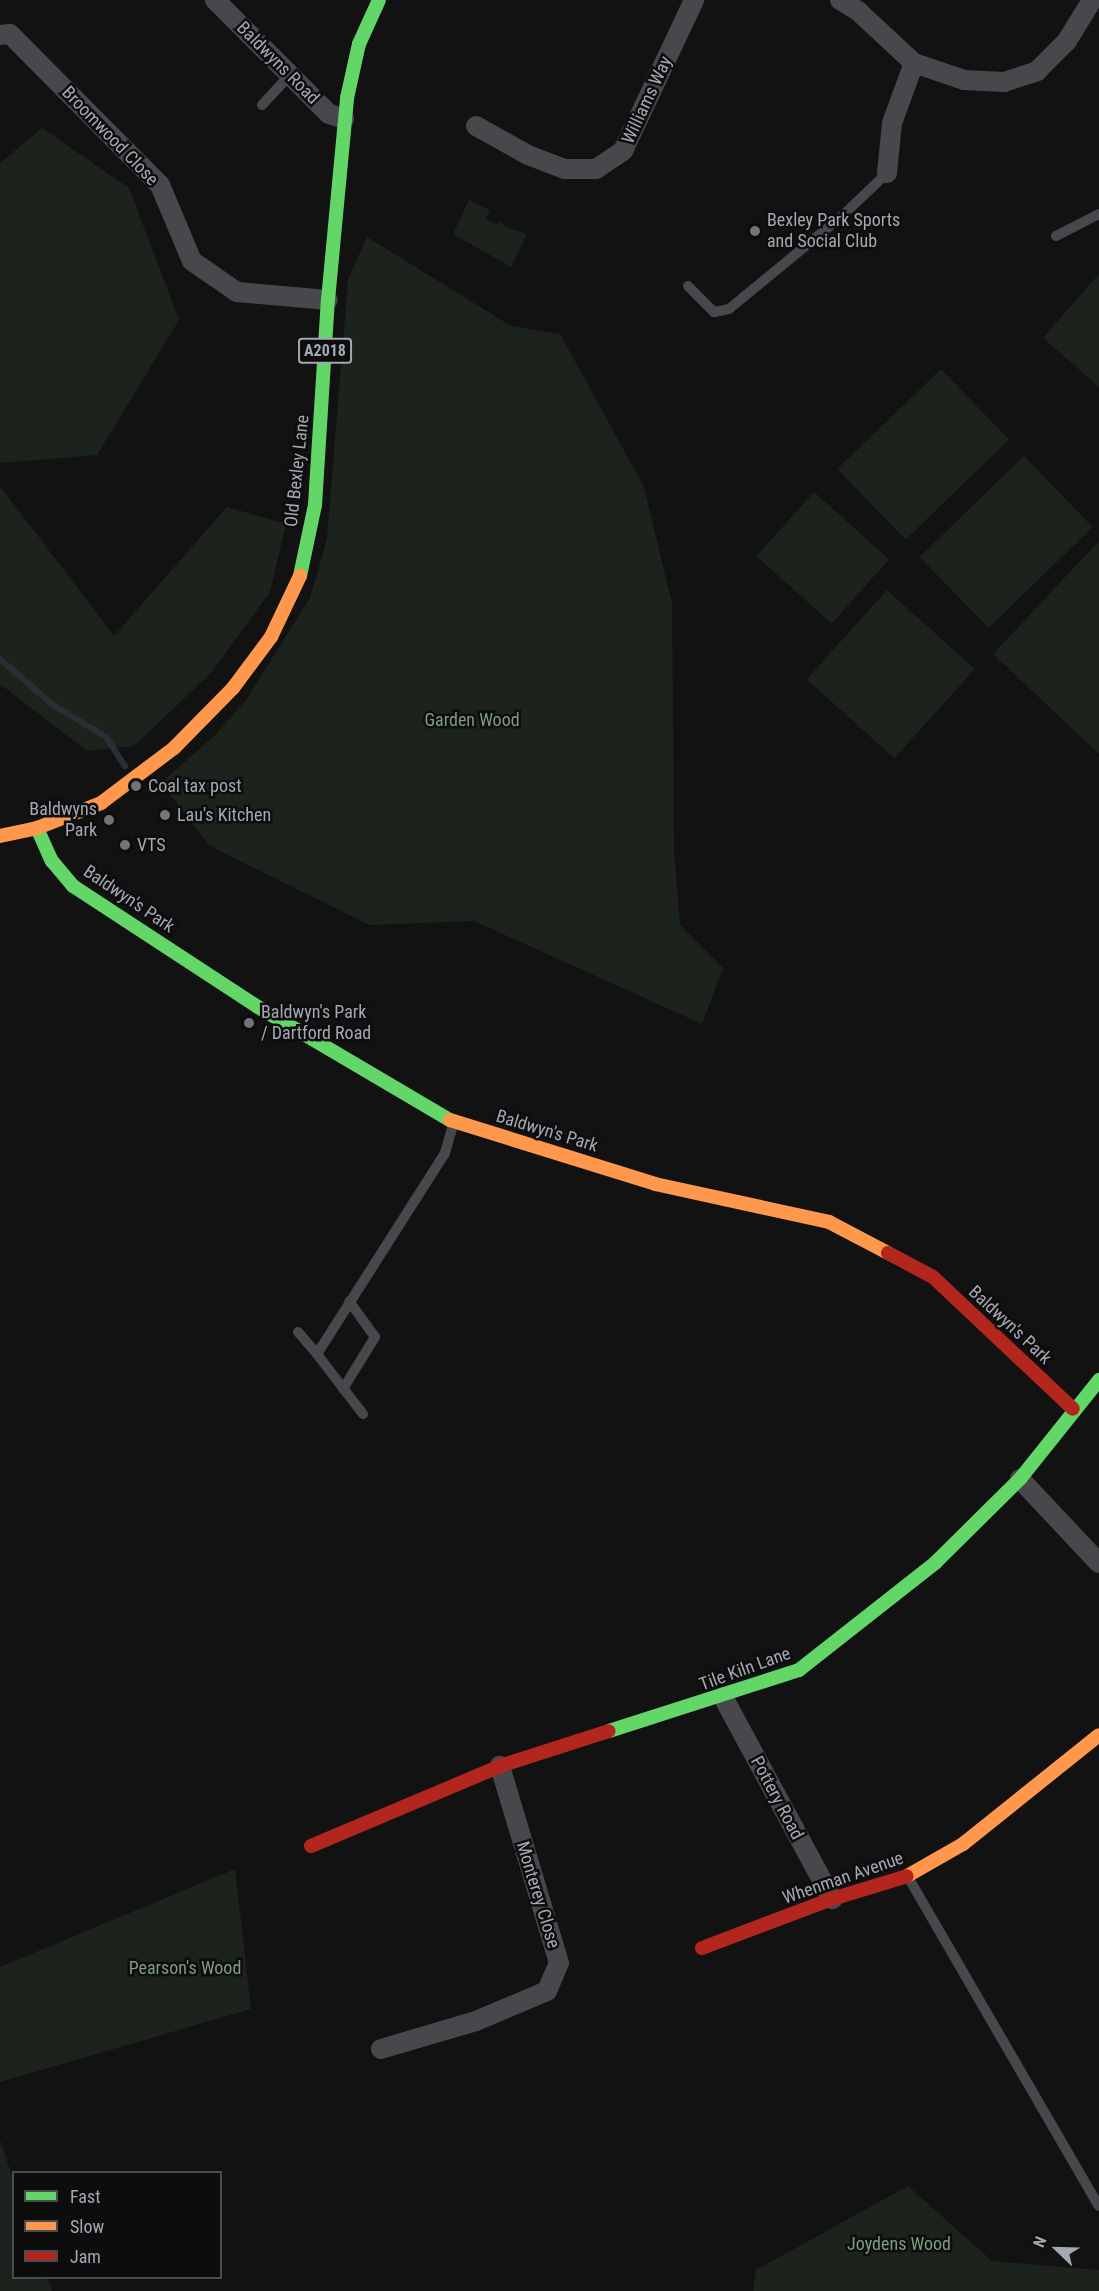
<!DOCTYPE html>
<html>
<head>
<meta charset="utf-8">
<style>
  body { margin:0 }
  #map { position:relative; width:1099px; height:2291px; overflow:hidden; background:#121213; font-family:"Roboto Condensed",sans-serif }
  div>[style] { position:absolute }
  .green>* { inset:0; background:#1c231d; transform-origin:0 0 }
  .stream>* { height:6px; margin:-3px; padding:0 3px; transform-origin:3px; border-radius:3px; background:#292f35 }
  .lane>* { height:10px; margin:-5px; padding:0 5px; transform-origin:5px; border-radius:5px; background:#47484b }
  .street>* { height:20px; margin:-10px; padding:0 10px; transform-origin:10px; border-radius:10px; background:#47484b }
  .fast>* { height:14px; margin:-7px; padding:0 7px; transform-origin:7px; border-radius:7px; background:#63d668 }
  .slow>* { height:14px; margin:-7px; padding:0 7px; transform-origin:7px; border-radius:7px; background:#ff974d }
  .jam>* { height:14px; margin:-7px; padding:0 7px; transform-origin:7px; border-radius:7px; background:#b3261e }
  .dots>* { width:16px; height:16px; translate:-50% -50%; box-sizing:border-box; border:3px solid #0d0d0e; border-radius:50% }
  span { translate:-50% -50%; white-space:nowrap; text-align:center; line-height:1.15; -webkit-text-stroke:5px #0d0d0e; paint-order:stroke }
  .shield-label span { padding:2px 4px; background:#0d0d0e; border:2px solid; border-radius:4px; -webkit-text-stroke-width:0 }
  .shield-label { font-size:16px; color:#a4a8b3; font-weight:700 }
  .street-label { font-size:18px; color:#a4a8b3 }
  .poi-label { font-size:18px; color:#a4a8b3 }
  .left { translate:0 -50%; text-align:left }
  .right { translate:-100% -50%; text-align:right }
  .park-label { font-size:18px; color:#7b9e7e }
  .legend { position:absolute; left:12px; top:2171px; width:210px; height:108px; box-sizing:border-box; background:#0d0d0e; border:2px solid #494b50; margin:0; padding:8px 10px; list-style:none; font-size:18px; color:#a4a8b3 }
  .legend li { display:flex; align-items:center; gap:12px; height:30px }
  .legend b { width:30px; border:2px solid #494b50 }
  .north { position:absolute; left:1027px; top:2219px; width:60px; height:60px; -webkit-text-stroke:4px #0d0d0e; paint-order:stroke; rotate:293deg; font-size:16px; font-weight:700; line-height:24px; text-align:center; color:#a4a8b3 }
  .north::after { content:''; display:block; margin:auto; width:21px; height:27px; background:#a4a8b3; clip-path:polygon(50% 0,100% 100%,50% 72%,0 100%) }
</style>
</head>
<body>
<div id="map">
  <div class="green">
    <i style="clip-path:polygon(42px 128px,129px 188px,179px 320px,97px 455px,0 463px,0 163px)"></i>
    <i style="clip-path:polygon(469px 200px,490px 210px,486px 219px,498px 225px,501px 221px,504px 226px,527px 234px,511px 267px,453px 234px)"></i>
    <i style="clip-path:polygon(367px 237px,511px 326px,560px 334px,644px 487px,672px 603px,674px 851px,680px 925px,723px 968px,702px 1024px,474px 921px,369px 925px,210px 846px,161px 783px,215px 735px,246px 700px,310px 598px,327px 539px,348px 279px)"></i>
    <i style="clip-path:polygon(1099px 274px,1099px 387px,1043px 338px)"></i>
    <i style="left:941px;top:369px;width:98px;height:144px;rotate:46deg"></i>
    <i style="left:1024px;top:456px;width:99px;height:145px;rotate:46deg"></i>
    <i style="clip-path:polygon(0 486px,114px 636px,227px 507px,286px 524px,270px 592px,212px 672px,134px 746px,87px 751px,0 684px)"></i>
    <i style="left:814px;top:492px;width:101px;height:86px;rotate:42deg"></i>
    <i style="clip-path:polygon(1099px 541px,1099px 754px,993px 654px)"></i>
    <i style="left:887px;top:590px;width:118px;height:120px;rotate:42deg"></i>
    <i style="clip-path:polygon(235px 1869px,251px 2009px,0 2082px,0 1967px)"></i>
    <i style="clip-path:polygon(0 2140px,13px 2179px,14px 2278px,47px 2278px,52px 2291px,0 2291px)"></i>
    <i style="clip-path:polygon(908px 2186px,992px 2261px,1099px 2270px,1099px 2291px,753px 2291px,756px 2270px)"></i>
  </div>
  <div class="stream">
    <i style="left:0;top:659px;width:70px;rotate:41deg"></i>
    <i style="left:53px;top:705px;width:62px;rotate:31.1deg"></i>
    <i style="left:106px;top:737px;width:35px;rotate:57deg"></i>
  </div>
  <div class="lane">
    <i style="left:262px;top:105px;width:41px;rotate:-47deg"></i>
    <i style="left:1056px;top:236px;width:48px;rotate:-27.1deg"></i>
    <i style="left:688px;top:286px;width:37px;rotate:45deg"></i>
    <i style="left:714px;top:312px;width:15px;rotate:-11deg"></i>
    <i style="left:729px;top:309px;width:145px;rotate:-39.4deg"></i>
    <i style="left:841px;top:217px;width:64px;rotate:-43.7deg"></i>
    <i style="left:298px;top:1332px;width:29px;rotate:49deg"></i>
    <i style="left:343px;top:1389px;width:61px;rotate:-58.4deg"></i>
    <i style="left:375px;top:1337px;width:44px;rotate:-125.8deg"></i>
    <i style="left:363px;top:1414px;width:76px;rotate:-127.5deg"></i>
    <i style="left:317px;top:1354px;width:238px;rotate:-57.5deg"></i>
    <i style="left:445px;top:1153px;width:32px;rotate:-74deg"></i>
    <i style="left:908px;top:1877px;width:380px;rotate:59.9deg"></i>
  </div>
  <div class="street">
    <i style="left:215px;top:0;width:161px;rotate:45deg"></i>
    <i style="left:329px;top:114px;width:16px;rotate:18deg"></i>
    <i style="left:840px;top:0;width:21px;rotate:31deg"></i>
    <i style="left:858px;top:11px;width:76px;rotate:42.9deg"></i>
    <i style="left:914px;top:63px;width:53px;rotate:18.8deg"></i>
    <i style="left:964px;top:80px;width:40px;rotate:2.9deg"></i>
    <i style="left:1004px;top:82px;width:35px;rotate:-18deg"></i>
    <i style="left:1037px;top:71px;width:42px;rotate:-45deg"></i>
    <i style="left:1067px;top:41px;width:48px;rotate:-58.6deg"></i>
    <i style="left:0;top:35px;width:10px;rotate:-6deg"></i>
    <i style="left:10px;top:34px;width:213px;rotate:45.2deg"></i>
    <i style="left:160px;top:185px;width:82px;rotate:67.2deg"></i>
    <i style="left:192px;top:261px;width:55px;rotate:34.6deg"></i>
    <i style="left:237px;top:292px;width:91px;rotate:5deg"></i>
    <i style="left:476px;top:126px;width:60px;rotate:29.1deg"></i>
    <i style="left:528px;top:155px;width:39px;rotate:21deg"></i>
    <i style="left:564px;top:169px;width:32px"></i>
    <i style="left:596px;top:169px;width:32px;rotate:-34deg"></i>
    <i style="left:623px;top:151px;width:167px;rotate:-64.8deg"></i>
    <i style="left:887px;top:173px;width:50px;rotate:-84.3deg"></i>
    <i style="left:892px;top:123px;width:64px;rotate:-69.9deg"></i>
    <i style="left:1020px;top:1479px;width:115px;rotate:46.8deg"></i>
    <i style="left:723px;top:1697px;width:230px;rotate:61.6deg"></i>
    <i style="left:381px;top:2049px;width:99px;rotate:-16.4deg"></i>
    <i style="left:476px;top:2021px;width:77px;rotate:-22.9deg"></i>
    <i style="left:547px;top:1991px;width:30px;rotate:-67deg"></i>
    <i style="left:559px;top:1963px;width:206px;rotate:-106.7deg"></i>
  </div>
  <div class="fast">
    <i style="left:300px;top:576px;width:73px;rotate:-78.1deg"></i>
    <i style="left:315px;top:505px;width:205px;rotate:-86.4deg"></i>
    <i style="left:328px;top:300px;width:203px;rotate:-84.6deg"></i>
    <i style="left:347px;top:98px;width:55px;rotate:-77.5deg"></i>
    <i style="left:359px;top:44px;width:48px;rotate:-65.6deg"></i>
    <i style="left:37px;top:828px;width:36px;rotate:66deg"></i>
    <i style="left:52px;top:861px;width:33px;rotate:50deg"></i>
    <i style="left:73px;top:886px;width:221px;rotate:33.2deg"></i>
    <i style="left:258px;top:1007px;width:223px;rotate:30.5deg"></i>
    <i style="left:609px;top:1731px;width:200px;rotate:-17.8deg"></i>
    <i style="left:799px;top:1670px;width:174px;rotate:-38.2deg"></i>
    <i style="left:936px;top:1562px;width:118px;rotate:-44.7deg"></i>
    <i style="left:1020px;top:1479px;width:127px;rotate:-51.4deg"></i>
  </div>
  <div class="slow">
    <i style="left:0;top:836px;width:38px;rotate:-12deg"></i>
    <i style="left:37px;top:828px;width:69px;rotate:-21.3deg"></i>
    <i style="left:101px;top:803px;width:91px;rotate:-37deg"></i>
    <i style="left:174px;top:748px;width:84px;rotate:-45.5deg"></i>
    <i style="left:233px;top:688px;width:64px;rotate:-53.3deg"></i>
    <i style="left:271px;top:637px;width:68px;rotate:-64.6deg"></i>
    <i style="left:450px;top:1120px;width:215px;rotate:17.3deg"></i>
    <i style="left:655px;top:1184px;width:178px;rotate:12.3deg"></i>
    <i style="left:829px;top:1222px;width:67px;rotate:27.7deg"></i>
    <i style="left:907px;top:1876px;width:64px;rotate:-29.7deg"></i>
    <i style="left:963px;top:1844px;width:174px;rotate:-38.7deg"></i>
  </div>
  <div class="jam">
    <i style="left:888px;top:1253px;width:51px;rotate:28.1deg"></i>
    <i style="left:933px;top:1277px;width:192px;rotate:43.3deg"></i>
    <i style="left:311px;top:1846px;width:205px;rotate:-22.9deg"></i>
    <i style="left:500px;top:1766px;width:114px;rotate:-17.8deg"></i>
    <i style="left:702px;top:1948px;width:139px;rotate:-20.7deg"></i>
    <i style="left:832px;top:1899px;width:78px;rotate:-17deg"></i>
  </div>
  <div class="dots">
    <i style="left:755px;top:231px;background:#71747b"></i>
    <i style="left:136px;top:786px;background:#71747b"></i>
    <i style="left:165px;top:815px;background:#71747b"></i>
    <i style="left:109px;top:820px;background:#71747b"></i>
    <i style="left:125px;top:845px;background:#71747b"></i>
    <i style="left:249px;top:1023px;background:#71747b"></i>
  </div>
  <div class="shield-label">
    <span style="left:325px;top:351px">A2018</span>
  </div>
  <div class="street-label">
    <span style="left:278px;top:63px;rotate:45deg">Baldwyns Road</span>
    <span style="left:647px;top:100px;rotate:-65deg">Williams Way</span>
    <span style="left:110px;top:136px;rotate:46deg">Broomwood Close</span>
    <span style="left:297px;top:471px;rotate:-84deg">Old Bexley Lane</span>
    <span style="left:129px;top:899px;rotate:34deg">Baldwyn's Park</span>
    <span style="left:547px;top:1131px;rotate:17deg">Baldwyn's Park</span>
    <span style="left:1010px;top:1325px;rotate:43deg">Baldwyn's Park</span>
    <span style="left:745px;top:1669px;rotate:-20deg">Tile Kiln Lane</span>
    <span style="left:777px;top:1798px;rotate:62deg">Pottery Road</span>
    <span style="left:843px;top:1878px;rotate:-19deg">Whenman Avenue</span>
    <span style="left:538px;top:1895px;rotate:73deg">Monterey Close</span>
  </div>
  <div class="poi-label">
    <span class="left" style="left:767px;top:231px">Bexley Park Sports<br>and Social Club</span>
    <span class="left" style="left:148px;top:786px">Coal tax post</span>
    <span class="right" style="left:97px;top:820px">Baldwyns<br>Park</span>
    <span class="left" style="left:177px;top:815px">Lau's Kitchen</span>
    <span class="left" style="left:137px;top:845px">VTS</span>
    <span class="left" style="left:261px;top:1023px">Baldwyn's Park<br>/ Dartford Road</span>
  </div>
  <div class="park-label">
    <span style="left:472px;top:720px">Garden Wood</span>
    <span style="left:185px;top:1968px">Pearson's Wood</span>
    <span style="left:899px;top:2244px">Joydens Wood</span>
  </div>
  <ul class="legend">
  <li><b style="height:8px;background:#63d668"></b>Fast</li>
  <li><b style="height:8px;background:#ff974d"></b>Slow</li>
  <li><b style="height:8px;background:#b3261e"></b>Jam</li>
  </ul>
  <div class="north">N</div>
</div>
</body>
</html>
